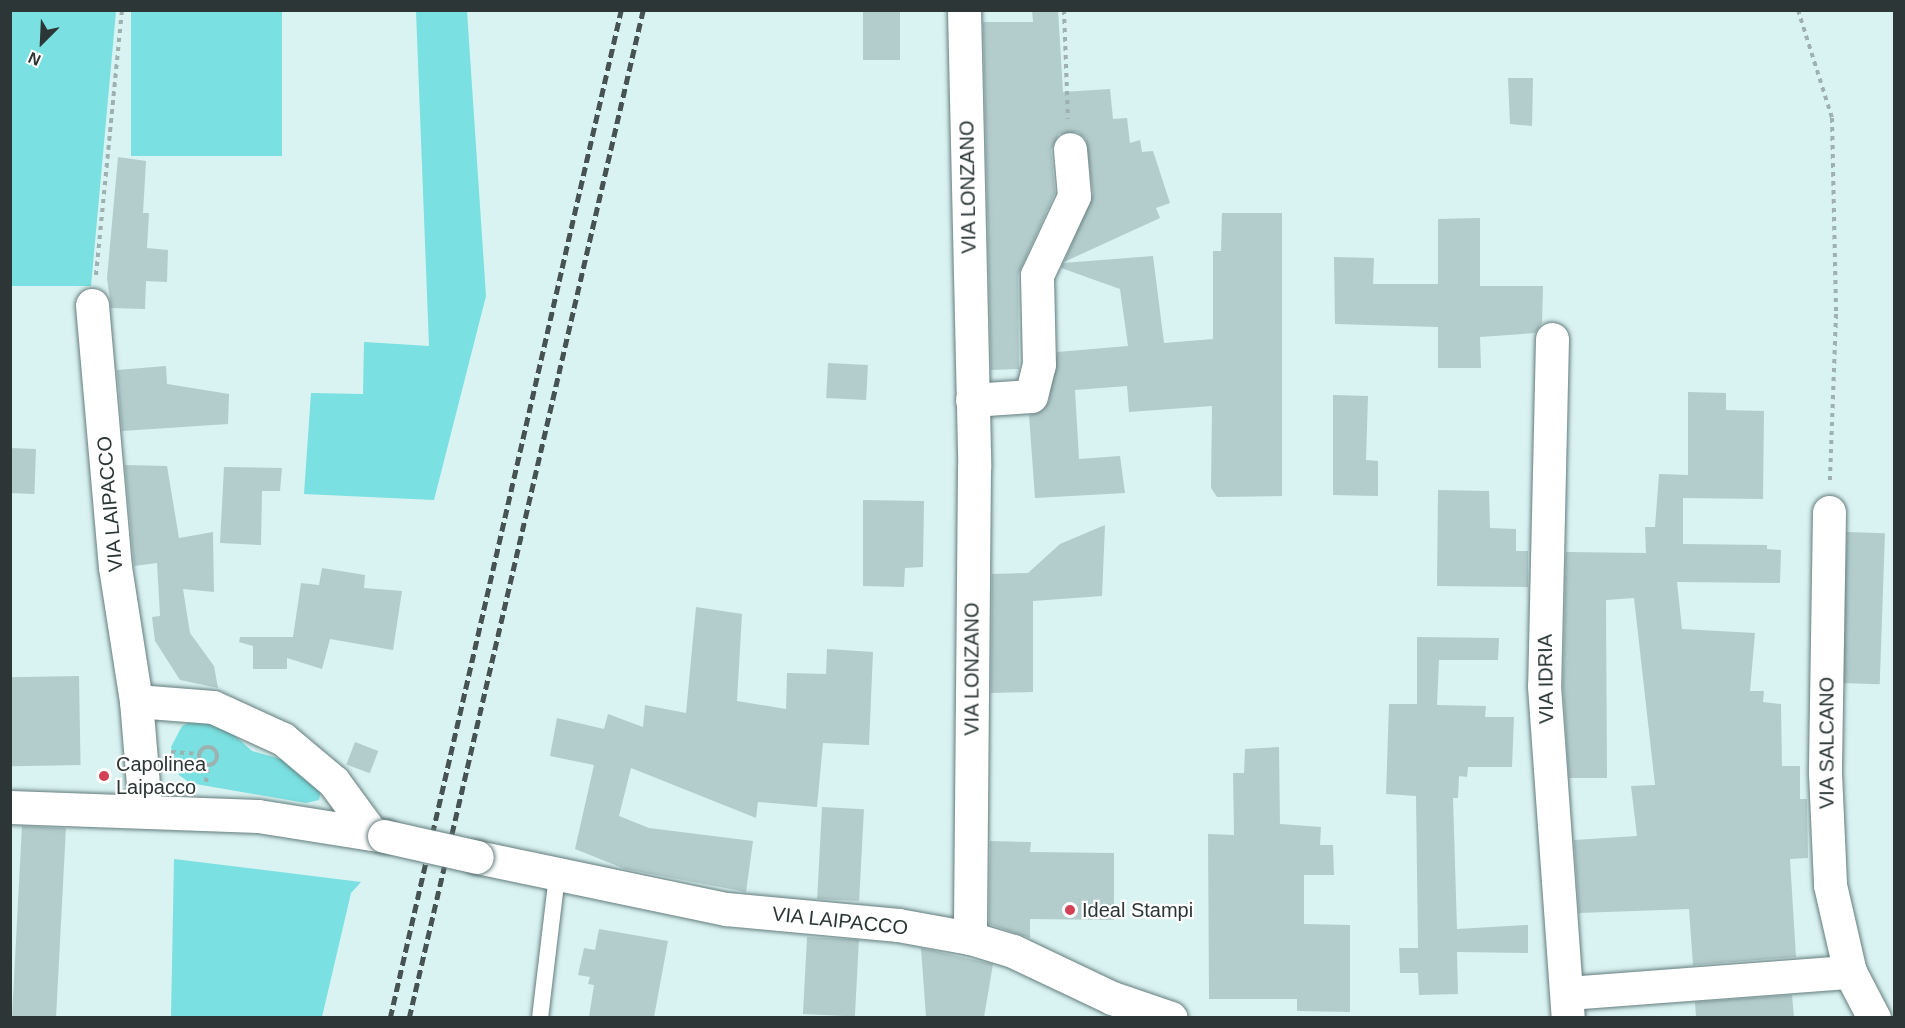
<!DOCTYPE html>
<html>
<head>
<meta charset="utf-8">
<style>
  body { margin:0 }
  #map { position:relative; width:1905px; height:1028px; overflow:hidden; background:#d9f2f2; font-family:Arial,sans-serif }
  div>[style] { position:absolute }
  .green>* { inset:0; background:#7ae0e1; transform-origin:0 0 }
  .building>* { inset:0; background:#b3cccc; transform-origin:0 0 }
  .path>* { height:4px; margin-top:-2px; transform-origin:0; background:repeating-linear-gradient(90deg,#9db1b1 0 4.5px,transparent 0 9px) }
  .path>.ring { margin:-2px; padding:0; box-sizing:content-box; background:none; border:4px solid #9db1b1; border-radius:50% }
  .roads { filter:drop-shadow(0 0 2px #657c7c) drop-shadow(0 0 2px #657c7c) }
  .service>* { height:16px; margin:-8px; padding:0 8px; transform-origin:8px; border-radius:8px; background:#fff }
  .minor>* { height:33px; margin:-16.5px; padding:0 16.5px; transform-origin:16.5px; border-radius:16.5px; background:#fff }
  .tertiary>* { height:33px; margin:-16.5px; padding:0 16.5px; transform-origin:16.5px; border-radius:16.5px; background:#fff }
  .rail>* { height:4.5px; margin-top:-2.25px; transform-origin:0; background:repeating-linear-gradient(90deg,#475353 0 9px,transparent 0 13.5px) }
  .bridges { filter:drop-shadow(0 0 2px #657c7c) drop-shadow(0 0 2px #657c7c) }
  .tertiary-bridge>* { height:33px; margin:-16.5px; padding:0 16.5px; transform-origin:16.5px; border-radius:16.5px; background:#fff }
  .dots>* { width:16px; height:16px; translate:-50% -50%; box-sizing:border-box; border:3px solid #fff; border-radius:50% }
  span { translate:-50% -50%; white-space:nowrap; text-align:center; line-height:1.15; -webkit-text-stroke:4.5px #fff; paint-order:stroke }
  .street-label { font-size:20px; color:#2c3636 }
  .poi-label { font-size:20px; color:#2c3636 }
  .left { translate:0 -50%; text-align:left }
  .frame { position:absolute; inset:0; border:12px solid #2c3636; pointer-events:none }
  .north { position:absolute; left:12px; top:12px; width:60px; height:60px; -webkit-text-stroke:4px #fff; paint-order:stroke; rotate:204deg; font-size:16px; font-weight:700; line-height:24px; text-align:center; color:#2c3636 }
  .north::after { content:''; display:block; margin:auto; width:21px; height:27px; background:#2c3636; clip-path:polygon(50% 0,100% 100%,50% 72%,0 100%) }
</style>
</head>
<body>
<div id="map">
  <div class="green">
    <i style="clip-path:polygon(11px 10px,116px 11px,91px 286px,11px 286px)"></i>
    <i style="left:131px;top:11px;width:151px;height:145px"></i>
    <i style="clip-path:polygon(416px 11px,467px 11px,486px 296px,434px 500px,304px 494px,311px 393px,363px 394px,364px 342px,429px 346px)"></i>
    <i style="clip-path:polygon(201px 716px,226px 728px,252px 751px,291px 762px,321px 789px,319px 800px,306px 803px,190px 783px,179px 775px,171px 747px,182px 726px)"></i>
    <i style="clip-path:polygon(174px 859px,361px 882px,351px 893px,322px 1017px,171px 1017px)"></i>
  </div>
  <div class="building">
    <i style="left:863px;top:10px;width:37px;height:50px"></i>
    <i style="clip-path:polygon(1032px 10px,1058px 10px,1063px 92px,1110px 89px,1113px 119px,1127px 118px,1130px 143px,1140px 140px,1142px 152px,1153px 151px,1170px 203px,1156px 208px,1160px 218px,1064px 262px,1093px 194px,1086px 139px,1077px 132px,1059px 134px,1051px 150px,1055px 193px,1018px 275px,1019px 369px,991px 370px,983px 22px,1033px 22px)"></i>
    <i style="clip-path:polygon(1508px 78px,1533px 78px,1532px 126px,1510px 124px)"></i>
    <i style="clip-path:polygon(118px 157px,146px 161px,143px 213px,149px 213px,147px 248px,168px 250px,167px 282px,146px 281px,145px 309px,111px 308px,107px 278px)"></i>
    <i style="clip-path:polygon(1222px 213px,1282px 213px,1282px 496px,1217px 497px,1211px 488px,1212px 406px,1129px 412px,1127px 386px,1075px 390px,1079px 459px,1120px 456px,1125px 493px,1035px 498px,1029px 415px,1042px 411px,1049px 401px,1057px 352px,1128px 346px,1120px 289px,1061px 268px,1063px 263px,1153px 256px,1164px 343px,1213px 339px,1213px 251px,1221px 251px)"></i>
    <i style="clip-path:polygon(1480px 218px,1480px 286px,1543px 286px,1542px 323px,1535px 333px,1480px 337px,1481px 368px,1438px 368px,1438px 327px,1335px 324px,1334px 257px,1374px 258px,1373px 284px,1438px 284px,1438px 219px)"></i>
    <i style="left:828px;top:363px;width:40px;height:35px;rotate:3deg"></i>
    <i style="clip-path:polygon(166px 366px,167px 384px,229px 394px,228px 424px,122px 431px,117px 370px)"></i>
    <i style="clip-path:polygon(1688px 392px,1726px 393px,1726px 410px,1764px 411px,1763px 499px,1683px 498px,1683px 544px,1767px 545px,1767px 549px,1781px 550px,1780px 583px,1677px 582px,1682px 629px,1755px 633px,1750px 691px,1764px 691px,1763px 702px,1781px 704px,1782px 766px,1800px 766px,1800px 799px,1807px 799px,1808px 858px,1790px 859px,1796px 957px,1693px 965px,1689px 909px,1579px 913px,1574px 840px,1637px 836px,1631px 786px,1655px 785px,1634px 598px,1606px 600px,1607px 778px,1569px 778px,1563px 686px,1566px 552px,1646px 553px,1645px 527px,1655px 527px,1659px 474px,1688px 475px)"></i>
    <i style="clip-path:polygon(1333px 395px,1368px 396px,1366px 460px,1378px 461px,1378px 496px,1333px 495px)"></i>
    <i style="left:10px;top:448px;width:26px;height:45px;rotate:2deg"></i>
    <i style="clip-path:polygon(125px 465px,167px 466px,179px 538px,213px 532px,214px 592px,183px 589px,190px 633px,214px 666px,218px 688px,180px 680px,155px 641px,152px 617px,160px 616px,157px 563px,134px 566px)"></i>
    <i style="clip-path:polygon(224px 467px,282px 468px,280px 491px,262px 491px,261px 545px,220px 543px)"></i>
    <i style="clip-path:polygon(1438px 490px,1489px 491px,1490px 528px,1516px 529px,1516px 551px,1528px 551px,1528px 587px,1437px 586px)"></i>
    <i style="clip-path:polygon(863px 500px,924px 501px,923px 567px,905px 568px,904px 587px,863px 586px)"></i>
    <i style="clip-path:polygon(1105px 525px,1102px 596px,1033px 601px,1033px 692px,991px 693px,992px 574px,1028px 573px,1060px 544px)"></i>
    <i style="left:1847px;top:532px;width:38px;height:151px;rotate:2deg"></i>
    <i style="clip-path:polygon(322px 568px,365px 575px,364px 588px,402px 591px,393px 650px,330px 639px,322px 669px,287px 658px,287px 669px,253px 669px,253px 646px,239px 642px,240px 637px,293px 637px,301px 583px,319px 585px)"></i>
    <i style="clip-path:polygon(696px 607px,742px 614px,737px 701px,786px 709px,787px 673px,826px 674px,827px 649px,873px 652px,869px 745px,823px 743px,817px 807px,758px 802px,756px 818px,631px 768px,619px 816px,649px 828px,753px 841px,746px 892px,625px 869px,575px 849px,594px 765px,550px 756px,557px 718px,604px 729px,608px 714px,643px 727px,645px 705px,686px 713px)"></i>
    <i style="clip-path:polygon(1417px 637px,1499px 638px,1498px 660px,1439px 660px,1437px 705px,1486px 706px,1485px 717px,1514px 717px,1512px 767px,1468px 767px,1467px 777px,1459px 776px,1458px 798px,1453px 798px,1457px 929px,1528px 925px,1528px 953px,1457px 952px,1458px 994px,1419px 995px,1418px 973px,1400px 973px,1399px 948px,1418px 948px,1416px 796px,1386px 794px,1389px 704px,1417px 704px)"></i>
    <i style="left:79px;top:676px;width:89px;height:69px;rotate:89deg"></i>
    <i style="left:355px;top:742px;width:25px;height:24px;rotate:21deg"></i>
    <i style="clip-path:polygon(1279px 747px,1280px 824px,1321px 827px,1320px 845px,1333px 845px,1334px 875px,1304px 875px,1304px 924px,1350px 925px,1350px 1012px,1297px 1011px,1297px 999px,1209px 999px,1208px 834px,1234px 835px,1233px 773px,1244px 773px,1245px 749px)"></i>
    <i style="left:822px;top:807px;width:42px;height:92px;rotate:3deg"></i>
    <i style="left:22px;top:826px;width:44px;height:191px;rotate:3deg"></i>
    <i style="clip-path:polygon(990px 841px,1031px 842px,1030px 852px,1114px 853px,1114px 920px,1030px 919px,1030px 938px,989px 924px)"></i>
    <i style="clip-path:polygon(599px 929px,668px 941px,654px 1017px,589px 1017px,594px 985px,588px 984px,590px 977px,578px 975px,584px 948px,595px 950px)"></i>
    <i style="left:807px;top:937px;width:52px;height:77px;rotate:3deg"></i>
    <i style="clip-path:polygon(921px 948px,993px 964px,984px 1017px,926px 1017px)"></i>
    <i style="clip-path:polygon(1792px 995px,1794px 1017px,1696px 1017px,1695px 1002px)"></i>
  </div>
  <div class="path">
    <i style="left:1064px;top:10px;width:109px;rotate:87.9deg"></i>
    <i style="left:1798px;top:10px;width:113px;rotate:72.5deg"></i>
    <i style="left:1832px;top:118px;width:196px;rotate:88.8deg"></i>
    <i style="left:1836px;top:314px;width:167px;rotate:92.1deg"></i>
    <i style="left:96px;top:275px;width:266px;rotate:-84.4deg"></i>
    <i class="ring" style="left:199px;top:747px;width:14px;height:14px"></i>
    <i style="left:171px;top:752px;width:29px;rotate:4deg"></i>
    <i style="left:206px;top:782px;width:17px;rotate:-83deg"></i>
  </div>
  <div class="roads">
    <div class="service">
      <i style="left:540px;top:1018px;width:144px;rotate:-83.2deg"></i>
    </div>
    <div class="minor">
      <i style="left:964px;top:10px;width:457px;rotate:88.7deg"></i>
      <i style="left:974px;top:467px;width:471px;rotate:90.5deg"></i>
      <i style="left:92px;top:305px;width:263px;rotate:85deg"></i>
      <i style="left:115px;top:567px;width:136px;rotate:81.1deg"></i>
      <i style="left:136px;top:701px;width:108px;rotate:85.2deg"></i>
      <i style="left:1552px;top:339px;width:347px;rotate:91.3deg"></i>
      <i style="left:1544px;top:686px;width:333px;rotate:85.9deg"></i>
      <i style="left:972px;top:400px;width:59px;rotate:-3.9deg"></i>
      <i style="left:1031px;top:396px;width:32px;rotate:-76deg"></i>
      <i style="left:1039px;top:365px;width:90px;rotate:-91.3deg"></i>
      <i style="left:1037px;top:275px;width:87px;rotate:-64.9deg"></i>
      <i style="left:1074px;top:196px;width:47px;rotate:-94.9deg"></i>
      <i style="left:1829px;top:512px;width:261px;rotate:90.9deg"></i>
      <i style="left:1825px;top:773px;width:112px;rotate:87.4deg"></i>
      <i style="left:1830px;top:885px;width:89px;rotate:77.1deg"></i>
      <i style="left:1850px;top:972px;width:52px;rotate:62.4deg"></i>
      <i style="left:136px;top:701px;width:77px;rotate:4.5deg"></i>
      <i style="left:213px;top:707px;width:77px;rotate:24.6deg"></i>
      <i style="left:283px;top:739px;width:67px;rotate:40.1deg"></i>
      <i style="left:334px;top:782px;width:64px;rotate:53.8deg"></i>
      <i style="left:1568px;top:993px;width:283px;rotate:-4.3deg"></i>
    </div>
    <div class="tertiary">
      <i style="left:10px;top:807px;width:248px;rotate:2.1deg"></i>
      <i style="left:258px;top:816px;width:128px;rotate:9deg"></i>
      <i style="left:477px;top:857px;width:254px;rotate:11.8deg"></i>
      <i style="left:726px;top:909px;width:173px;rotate:5.3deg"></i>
      <i style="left:898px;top:925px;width:73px;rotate:10.2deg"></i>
      <i style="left:970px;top:938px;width:45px;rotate:16.8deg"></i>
      <i style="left:1013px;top:951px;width:110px;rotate:25.4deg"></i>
      <i style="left:1112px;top:998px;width:62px;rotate:18.7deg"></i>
    </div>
  </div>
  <div class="rail">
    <i style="left:390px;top:1018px;width:1034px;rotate:-77.09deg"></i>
    <i style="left:409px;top:1018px;width:1035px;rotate:-76.93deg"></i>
  </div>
  <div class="bridges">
    <div class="tertiary-bridge">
      <i style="left:384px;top:836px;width:95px;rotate:12.7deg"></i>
    </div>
  </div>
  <div class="dots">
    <i style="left:104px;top:776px;background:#d24156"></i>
    <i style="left:1070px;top:910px;background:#d24156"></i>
  </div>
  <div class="street-label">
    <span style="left:968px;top:187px;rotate:-91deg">VIA LONZANO</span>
    <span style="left:110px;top:504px;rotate:-95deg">VIA LAIPACCO</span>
    <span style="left:972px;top:669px;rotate:-90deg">VIA LONZANO</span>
    <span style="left:1546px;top:679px;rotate:-91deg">VIA IDRIA</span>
    <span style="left:1827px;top:743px;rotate:-90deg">VIA SALCANO</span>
    <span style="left:840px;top:921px;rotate:6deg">VIA LAIPACCO</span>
  </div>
  <div class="poi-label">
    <span class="left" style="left:116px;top:776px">Capolinea<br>Laipacco</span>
    <span class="left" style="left:1082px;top:910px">Ideal Stampi</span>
  </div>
  <div class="frame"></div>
  <div class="north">N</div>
</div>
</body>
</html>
